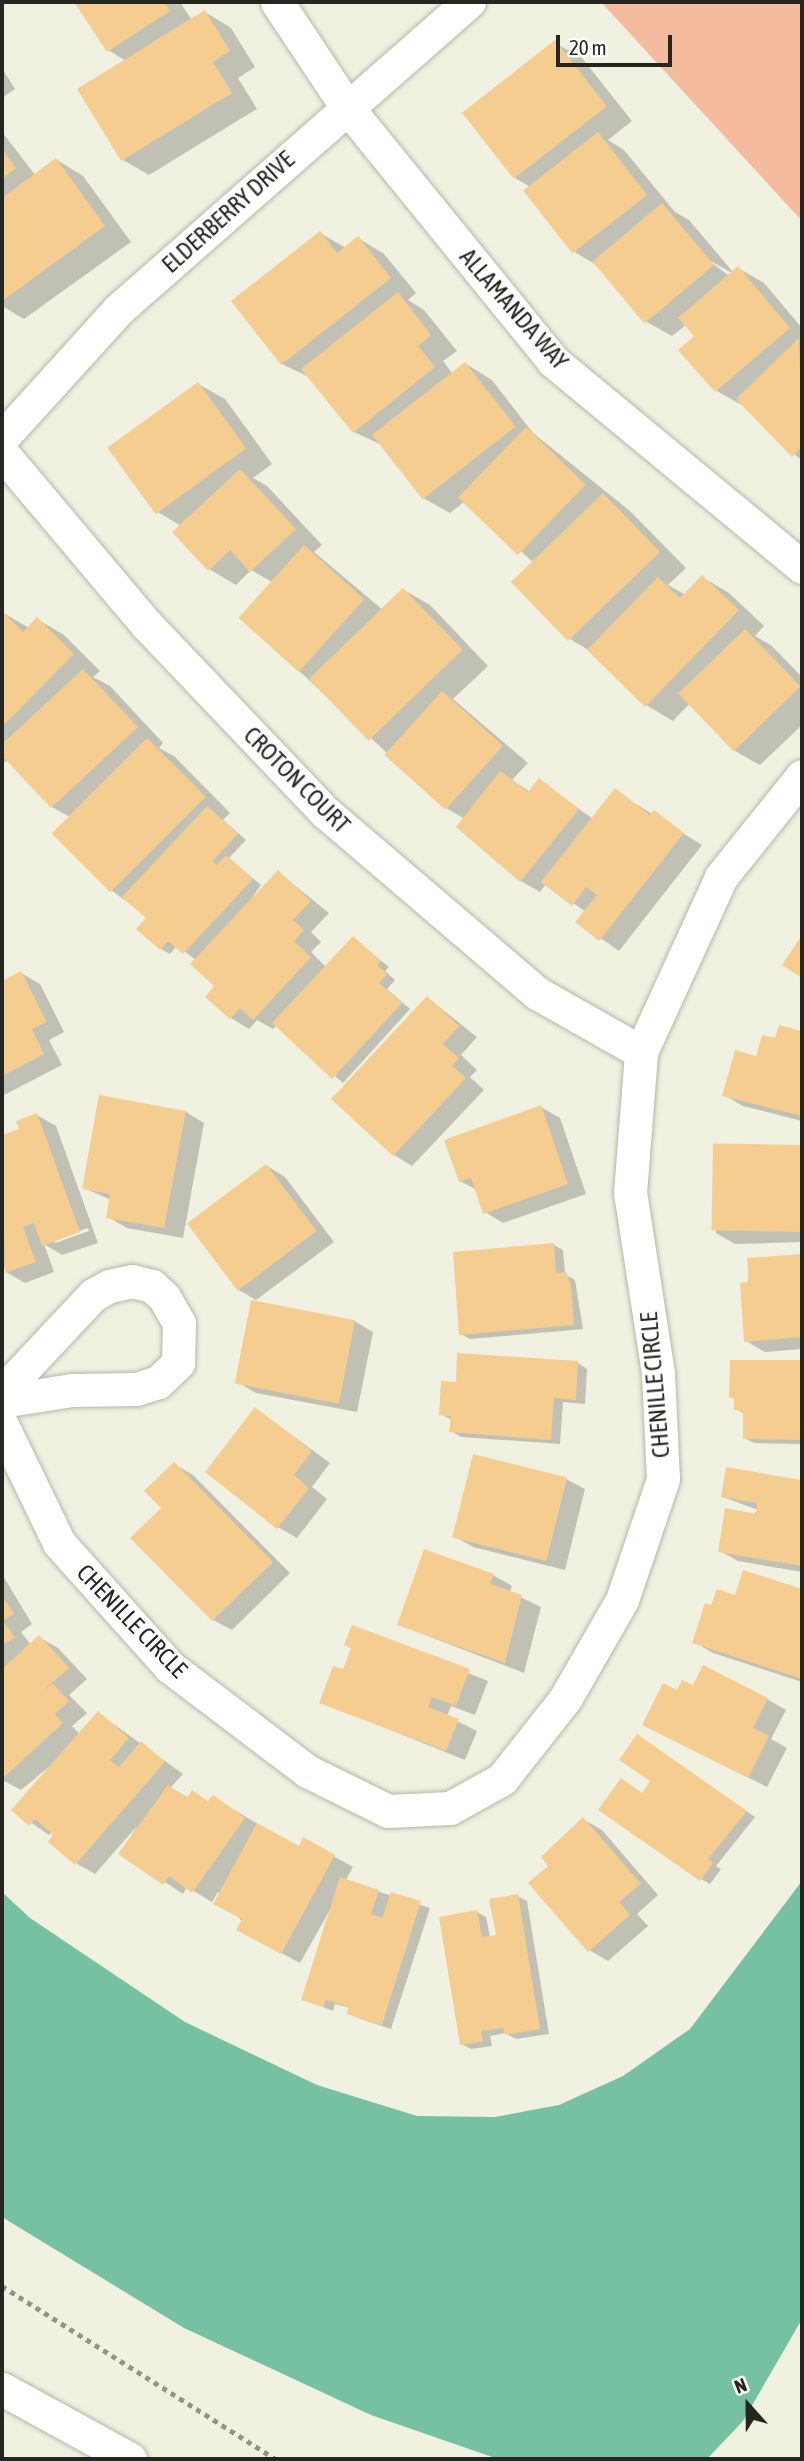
<!DOCTYPE html>
<html>
<head>
<meta charset="utf-8">
<style>
  body { margin:0 }
  #map { position:relative; width:804px; height:2461px; overflow:hidden; background:#f1f1e2; font-family:"Asap Condensed",sans-serif }
  div>[style] { position:absolute }
  .green>* { inset:0; background:#f5bb9e }
  .water>* { inset:0; background:#75c1a1 }
  .shadow>* { inset:0; background:#0003 }
  .building>* { inset:0; background:#f6cd91; transform-origin:0 0 }
  .path>* { height:4.5px; margin-top:-2.25px; transform-origin:0; background:repeating-linear-gradient(90deg,#939388 0 5px,transparent 0 10px) }
  .roads { filter:drop-shadow(0 0 2px #b6b6a8) drop-shadow(0 0 2px #b6b6a8) }
  .street>* { height:33px; margin:-16.5px; padding:0 16.5px; transform-origin:16.5px; border-radius:16.5px; background:#fff }
  span { translate:-50% -50%; white-space:nowrap; text-align:center; line-height:1.15; -webkit-text-stroke:7px #fff; paint-order:stroke }
  .street-label { font-size:24px; color:#262620 }
  .frame { position:absolute; inset:0; border:4px solid #262620; pointer-events:none }
  .north { position:absolute; left:713px; top:2370px; width:70px; height:70px; -webkit-text-stroke:5px #fff; paint-order:stroke; rotate:339deg; font-size:19px; font-weight:700; line-height:28px; text-align:center; color:#262620 }
  .north::after { content:''; display:block; margin:auto; width:24px; height:32px; background:#262620; clip-path:polygon(50% 0,100% 100%,50% 72%,0 100%) }
  .scale { position:absolute; left:556px; top:35px; width:116px; height:32px; box-sizing:border-box; border:4px solid #262620; border-top:0; padding-left:9px; font-size:21px; line-height:24px; white-space:nowrap; color:#262620; -webkit-text-stroke:5px #fff; paint-order:stroke }
</style>
</head>
<body>
<div id="map">
  <div class="green">
    <i style="clip-path:polygon(601px 2px,802px 2px,802px 221px)"></i>
  </div>
  <div class="water">
    <i style="clip-path:polygon(802px 1881px,802px 2319px,743px 2421px,707px 2459px,498px 2459px,371px 2415px,184px 2328px,2px 2217px,2px 1892px,30px 1918px,185px 2022px,317px 2085px,417px 2116px,495px 2117px,559px 2105px,623px 2076px,690px 2029px)"></i>
  </div>
  <div class="shadow">
    <i style="clip-path:polygon(76px 2px,180px 2px,192px 20px,205px 12px,231px 28px,255px 67px,238px 78px,257px 109px,149px 175px,123px 160px,126px 61px,108px 50px)"></i>
    <i style="clip-path:polygon(evenodd,555px 43px,582px 58px,632px 121px,608px 140px,624px 150px,675px 212px,689px 220px,733px 272px,738px 268px,764px 283px,802px 328px,802px 461px,743px 406px,717px 391px,681px 350px,696px 336px,686px 325px,672px 336px,645px 321px,600px 267px,576px 253px,532px 188px,515px 178px,464px 114px,555px 43px,707px 259px,732px 273px,729px 276px,707px 259px)"></i>
    <i style="clip-path:polygon(2px 68px,15px 89px,2px 98px)"></i>
    <i style="clip-path:polygon(2px 132px,36px 176px,57px 160px,83px 176px,131px 242px,24px 319px,2px 306px)"></i>
    <i style="clip-path:polygon(320px 233px,346px 248px,358px 238px,384px 254px,416px 293px,408px 300px,424px 310px,457px 351px,443px 361px,453px 374px,466px 364px,492px 380px,533px 433px,630px 511px,686px 568px,668px 585px,686px 595px,702px 577px,729px 593px,764px 626px,755px 636px,772px 646px,802px 677px,802px 725px,760px 765px,733px 750px,689px 704px,673px 721px,646px 705px,590px 651px,570px 639px,534px 563px,465px 501px,450px 513px,423px 498px,382px 445px,354px 432px,311px 378px,282px 364px)"></i>
    <i style="clip-path:polygon(198px 384px,225px 399px,272px 464px,253px 478px,267px 486px,322px 545px,314px 552px,383px 610px,404px 590px,430px 605px,488px 666px,453px 699px,528px 763px,512px 780px,530px 792px,539px 780px,593px 819px,615px 791px,702px 845px,619px 951px,578px 922px,586px 912px,546px 884px,540px 892px,521px 881px,459px 827px,465px 819px,446px 808px,298px 670px,272px 582px,251px 570px,236px 585px,209px 569px,181px 526px,158px 512px)"></i>
    <i style="clip-path:polygon(2px 612px,29px 628px,37px 619px,64px 635px,100px 671px,93px 677px,110px 686px,163px 743px,159px 748px,174px 756px,230px 813px,223px 820px,246px 840px,229px 858px,261px 885px,243px 910px,278px 872px,329px 913px,311px 932px,321px 942px,311px 952px,326px 967px,353px 938px,389px 967px,385px 971px,395px 980px,387px 989px,410px 1009px,343px 1083px,277px 1025px,273px 1029px,257px 1020px,249px 1029px,231px 1018px,216px 986px,196px 960px,177px 946px,170px 954px,161px 949px,149px 918px,111px 890px,70px 817px,52px 807px,9px 761px,2px 762px)"></i>
    <i style="clip-path:polygon(21px 973px,40px 984px,64px 1032px,49px 1040px,62px 1065px,2px 1096px,2px 983px)"></i>
    <i style="clip-path:polygon(428px 998px,477px 1037px,461px 1055px,477px 1070px,470px 1077px,484px 1090px,412px 1166px,394px 1155px)"></i>
    <i style="clip-path:polygon(780px 1027px,802px 1033px,802px 1121px,743px 1106px,724px 1095px,776px 1040px)"></i>
    <i style="clip-path:polygon(541px 1107px,560px 1118px,586px 1194px,503px 1223px,485px 1212px,477px 1190px,460px 1181px)"></i>
    <i style="clip-path:polygon(186px 1112px,204px 1123px,183px 1238px,127px 1228px,108px 1217px,111px 1200px,84px 1188px)"></i>
    <i style="clip-path:polygon(evenodd,37px 1115px,56px 1126px,98px 1243px,62px 1255px,44px 1244px,54px 1272px,25px 1283px,6px 1272px,2px 1259px,2px 1137px,21px 1130px,37px 1115px,88px 1228px,89px 1231px,55px 1243px,55px 1239px,88px 1228px)"></i>
    <i style="clip-path:polygon(802px 1146px,802px 1242px,735px 1244px,716px 1233px,715px 1148px)"></i>
    <i style="clip-path:polygon(267px 1166px,285px 1177px,334px 1242px,256px 1300px,237px 1289px)"></i>
    <i style="clip-path:polygon(554px 1245px,563px 1250px,565px 1274px,575px 1280px,583px 1329px,470px 1339px,461px 1334px)"></i>
    <i style="clip-path:polygon(802px 1256px,802px 1349px,765px 1352px,746px 1341px,749px 1260px)"></i>
    <i style="clip-path:polygon(354px 1321px,373px 1332px,357px 1412px,256px 1393px,237px 1382px)"></i>
    <i style="clip-path:polygon(732px 1361px,802px 1362px,802px 1444px,754px 1443px,744px 1438px,745px 1414px,736px 1409px)"></i>
    <i style="clip-path:polygon(578px 1363px,587px 1369px,585px 1404px,563px 1402px,560px 1444px,461px 1437px,451px 1431px,452px 1420px,440px 1414px,457px 1384px)"></i>
    <i style="clip-path:polygon(256px 1409px,330px 1463px,312px 1487px,327px 1499px,297px 1538px,278px 1527px)"></i>
    <i style="clip-path:polygon(174px 1464px,193px 1475px,290px 1573px,232px 1630px,213px 1620px,164px 1508px)"></i>
    <i style="clip-path:polygon(728px 1469px,802px 1482px,802px 1572px,738px 1561px,720px 1551px,758px 1510px,723px 1497px)"></i>
    <i style="clip-path:polygon(566px 1479px,585px 1489px,565px 1570px,473px 1547px,454px 1536px)"></i>
    <i style="clip-path:polygon(745px 1573px,802px 1591px,802px 1682px,713px 1653px,694px 1642px,712px 1607px,737px 1597px)"></i>
    <i style="clip-path:polygon(2px 1574px,32px 1624px,21px 1632px,31px 1645px,39px 1637px,58px 1648px,87px 1679px,69px 1695px,87px 1713px,72px 1726px,80px 1734px,98px 1713px,183px 1774px,170px 1788px,189px 1798px,210px 1802px,213px 1797px,299px 1849px,304px 1840px,353px 1867px,345px 1881px,430px 1908px,391px 2029px,358px 2018px,348px 2013px,350px 2008px,335px 2004px,333px 2011px,303px 1999px,331px 1908px,300px 1963px,257px 1940px,218px 1892px,212px 1902px,187px 1887px,183px 1894px,121px 1853px,137px 1826px,95px 1874px,76px 1863px,52px 1832px,49px 1835px,13px 1810px,56px 1761px,21px 1790px,2px 1780px)"></i>
    <i style="clip-path:polygon(493px 1575px,512px 1586px,510px 1592px,541px 1607px,524px 1673px,399px 1625px)"></i>
    <i style="clip-path:polygon(353px 1627px,488px 1681px,475px 1715px,451px 1706px,447px 1716px,477px 1731px,465px 1760px,321px 1702px,344px 1672px,353px 1648px)"></i>
    <i style="clip-path:polygon(693px 1687px,767px 1699px,786px 1710px,771px 1739px,787px 1748px,767px 1787px,663px 1735px,677px 1692px)"></i>
    <i style="clip-path:polygon(646px 1742px,755px 1817px,716px 1866px,721px 1869px,710px 1884px,701px 1879px,643px 1794px,652px 1780px)"></i>
    <i style="clip-path:polygon(583px 1819px,602px 1830px,658px 1895px,637px 1914px,648px 1926px,608px 1961px,589px 1950px,551px 1866px)"></i>
    <i style="clip-path:polygon(517px 1896px,527px 1901px,549px 2034px,516px 2039px,505px 2033px,490px 2036px,492px 2046px,471px 2049px,461px 2044px,477px 1912px,486px 1917px,490px 1937px,498px 1936px)"></i>
  </div>
  <div class="building">
    <i style="clip-path:polygon(74px 2px,164px 2px,170px 11px,107px 52px)"></i>
    <i style="clip-path:polygon(205px 10px,230px 51px,213px 62px,232px 93px,121px 161px,77px 89px)"></i>
    <i style="left:555px;top:40px;width:84px;height:118px;rotate:52deg"></i>
    <i style="left:598px;top:132px;width:80px;height:95px;rotate:52deg"></i>
    <i style="clip-path:polygon(2px 149px,16px 168px,2px 179px)"></i>
    <i style="clip-path:polygon(56px 158px,105px 226px,2px 301px,2px 198px)"></i>
    <i style="left:662px;top:203px;width:81px;height:91px;rotate:50deg"></i>
    <i style="clip-path:polygon(320px 231px,337px 253px,358px 236px,391px 278px,281px 365px,231px 301px)"></i>
    <i style="clip-path:polygon(738px 266px,790px 328px,715px 392px,678px 350px,694px 336px,678px 318px)"></i>
    <i style="clip-path:polygon(398px 292px,431px 335px,418px 346px,435px 367px,353px 433px,301px 369px)"></i>
    <i style="clip-path:polygon(799px 338px,802px 447px,792px 457px,736px 399px)"></i>
    <i style="left:465px;top:362px;width:82px;height:118px;rotate:52deg"></i>
    <i style="left:198px;top:382px;width:82px;height:112px;rotate:54deg"></i>
    <i style="left:526px;top:427px;width:83px;height:98px;rotate:44deg"></i>
    <i style="clip-path:polygon(240px 469px,296px 529px,250px 572px,230px 550px,208px 571px,172px 532px)"></i>
    <i style="left:603px;top:493px;width:82px;height:128px;rotate:46deg"></i>
    <i style="left:304px;top:545px;width:81px;height:98px;rotate:42deg"></i>
    <i style="clip-path:polygon(702px 575px,739px 610px,645px 707px,587px 650px,658px 577px,680px 598px)"></i>
    <i style="left:403px;top:588px;width:86px;height:131px;rotate:46deg"></i>
    <i style="clip-path:polygon(2px 611px,23px 632px,37px 617px,74px 654px,2px 727px)"></i>
    <i style="left:745px;top:629px;width:80px;height:93px;rotate:46deg"></i>
    <i style="clip-path:polygon(83px 669px,138px 727px,51px 808px,2px 756px,2px 744px)"></i>
    <i style="left:442px;top:691px;width:82px;height:86px;rotate:42deg"></i>
    <i style="left:147px;top:738px;width:83px;height:135px;rotate:45deg"></i>
    <i style="clip-path:polygon(500px 771px,528px 792px,539px 778px,579px 809px,520px 882px,456px 827px)"></i>
    <i style="clip-path:polygon(615px 788px,650px 815px,654px 810px,684px 833px,599px 941px,575px 922px,597px 895px,586px 887px,572px 906px,541px 882px)"></i>
    <i style="clip-path:polygon(207px 806px,238px 834px,212px 861px,217px 865px,226px 855px,253px 879px,183px 954px,168px 941px,160px 950px,136px 929px,146px 918px,122px 897px)"></i>
    <i style="clip-path:polygon(278px 870px,311px 901px,293px 920px,304px 930px,294px 941px,311px 957px,253px 1020px,240px 1008px,230px 1019px,205px 997px,214px 986px,190px 964px)"></i>
    <i style="clip-path:polygon(802px 935px,802px 978px,782px 965px)"></i>
    <i style="clip-path:polygon(353px 936px,381px 961px,377px 965px,387px 974px,379px 983px,402px 1003px,332px 1079px,272px 1023px)"></i>
    <i style="clip-path:polygon(21px 971px,47px 1022px,32px 1029px,44px 1054px,2px 1076px,2px 981px)"></i>
    <i style="clip-path:polygon(427px 996px,459px 1026px,443px 1044px,459px 1058px,452px 1066px,466px 1078px,393px 1156px,331px 1099px)"></i>
    <i style="clip-path:polygon(779px 1025px,802px 1031px,802px 1116px,722px 1096px,735px 1050px,756px 1056px,762px 1035px,775px 1038px)"></i>
    <i style="clip-path:polygon(99px 1095px,186px 1111px,164px 1228px,106px 1218px,110px 1194px,82px 1189px)"></i>
    <i style="clip-path:polygon(541px 1105px,568px 1184px,483px 1214px,471px 1178px,459px 1182px,444px 1140px)"></i>
    <i style="clip-path:polygon(37px 1113px,80px 1232px,42px 1246px,34px 1223px,23px 1227px,36px 1262px,5px 1273px,2px 1135px,19px 1129px,16px 1121px)"></i>
    <i style="left:802px;top:1145px;width:87px;height:89px;rotate:91deg"></i>
    <i style="left:266px;top:1164px;width:84px;height:99px;rotate:53deg"></i>
    <i style="clip-path:polygon(554px 1243px,556px 1273px,566px 1272px,571px 1285px,574px 1325px,459px 1335px,453px 1252px)"></i>
    <i style="clip-path:polygon(802px 1254px,802px 1337px,744px 1342px,740px 1283px,749px 1282px,747px 1258px)"></i>
    <i style="left:251px;top:1300px;width:106px;height:85px;rotate:11deg"></i>
    <i style="clip-path:polygon(457px 1353px,578px 1361px,576px 1400px,554px 1398px,551px 1440px,449px 1432px,451px 1416px,439px 1415px,441px 1381px,456px 1382px)"></i>
    <i style="clip-path:polygon(730px 1360px,802px 1360px,802px 1440px,743px 1439px,743px 1411px,734px 1410px,734px 1399px,729px 1397px)"></i>
    <i style="clip-path:polygon(255px 1407px,312px 1451px,294px 1475px,309px 1488px,277px 1529px,205px 1472px)"></i>
    <i style="left:473px;top:1454px;width:97px;height:86px;rotate:14deg"></i>
    <i style="clip-path:polygon(174px 1462px,273px 1562px,212px 1621px,130px 1538px,161px 1508px,144px 1491px)"></i>
    <i style="clip-path:polygon(726px 1467px,802px 1480px,802px 1566px,718px 1552px,725px 1508px,756px 1514px,757px 1503px,721px 1497px)"></i>
    <i style="clip-path:polygon(424px 1549px,494px 1574px,490px 1584px,522px 1595px,505px 1663px,397px 1625px)"></i>
    <i style="clip-path:polygon(743px 1570px,802px 1589px,802px 1679px,692px 1643px,705px 1603px,711px 1605px,717px 1589px,735px 1595px)"></i>
    <i style="clip-path:polygon(2px 1596px,14px 1613px,3px 1621px,15px 1637px,2px 1646px)"></i>
    <i style="clip-path:polygon(352px 1625px,470px 1669px,456px 1706px,432px 1697px,428px 1707px,459px 1719px,446px 1751px,319px 1703px,333px 1666px,343px 1669px,351px 1648px,344px 1645px)"></i>
    <i style="clip-path:polygon(39px 1635px,69px 1668px,42px 1692px,53px 1684px,69px 1701px,55px 1714px,63px 1723px,2px 1779px,2px 1669px)"></i>
    <i style="clip-path:polygon(703px 1665px,768px 1698px,753px 1728px,769px 1736px,748px 1778px,642px 1725px,663px 1683px,677px 1690px,682px 1680px,693px 1685px)"></i>
    <i style="clip-path:polygon(98px 1711px,129px 1738px,110px 1760px,119px 1767px,141px 1741px,165px 1762px,75px 1865px,48px 1842px,53px 1835px,35px 1819px,29px 1826px,11px 1810px)"></i>
    <i style="clip-path:polygon(637px 1734px,747px 1811px,708px 1859px,713px 1863px,700px 1881px,598px 1810px,621px 1778px,642px 1793px,650px 1781px,619px 1760px)"></i>
    <i style="clip-path:polygon(168px 1785px,187px 1798px,192px 1790px,208px 1801px,213px 1795px,245px 1818px,192px 1893px,169px 1876px,163px 1885px,118px 1854px)"></i>
    <i style="clip-path:polygon(583px 1817px,641px 1884px,619px 1902px,630px 1915px,588px 1952px,528px 1883px,548px 1866px,541px 1857px)"></i>
    <i style="clip-path:polygon(257px 1823px,299px 1846px,303px 1837px,335px 1855px,281px 1954px,236px 1930px,242px 1919px,213px 1904px)"></i>
    <i style="clip-path:polygon(340px 1877px,379px 1890px,371px 1914px,382px 1918px,391px 1892px,421px 1901px,382px 2025px,346px 2014px,349px 2007px,326px 2000px,323px 2007px,301px 2000px)"></i>
    <i style="clip-path:polygon(518px 1894px,540px 2029px,505px 2035px,503px 2028px,481px 2031px,483px 2041px,460px 2045px,439px 1917px,477px 1910px,482px 1937px,496px 1935px,489px 1899px)"></i>
  </div>
  <div class="path">
    <i style="left:2px;top:2286px;width:324px;rotate:32.3deg"></i>
  </div>
  <div class="roads">
    <div class="street">
      <i style="left:277px;top:2px;width:125px;rotate:56.4deg"></i>
      <i style="left:346px;top:106px;width:328px;rotate:50.9deg"></i>
      <i style="left:553px;top:361px;width:323px;rotate:39.6deg"></i>
      <i style="left:2px;top:438px;width:174px;rotate:-47.8deg"></i>
      <i style="left:119px;top:309px;width:466px;rotate:-41.3deg"></i>
      <i style="left:2px;top:453px;width:225px;rotate:49.9deg"></i>
      <i style="left:147px;top:625px;width:258px;rotate:46.4deg"></i>
      <i style="left:325px;top:812px;width:279px;rotate:40.5deg"></i>
      <i style="left:537px;top:993px;width:120px;rotate:29.6deg"></i>
      <i style="left:2px;top:1392px;width:133px;rotate:-46.8deg"></i>
      <i style="left:93px;top:1295px;width:18px;rotate:-29deg"></i>
      <i style="left:109px;top:1286px;width:24px;rotate:-12deg"></i>
      <i style="left:132px;top:1281px;width:21px;rotate:14deg"></i>
      <i style="left:152px;top:1286px;width:16px;rotate:43deg"></i>
      <i style="left:164px;top:1297px;width:30px;rotate:60deg"></i>
      <i style="left:179px;top:1323px;width:40px;rotate:91.4deg"></i>
      <i style="left:178px;top:1363px;width:28px;rotate:136deg"></i>
      <i style="left:158px;top:1382px;width:23px;rotate:162deg"></i>
      <i style="left:136px;top:1389px;width:64px;rotate:179.1deg"></i>
      <i style="left:72px;top:1390px;width:71px;rotate:171.1deg"></i>
      <i style="left:2px;top:1425px;width:131px;rotate:64.2deg"></i>
      <i style="left:59px;top:1543px;width:166px;rotate:48.2deg"></i>
      <i style="left:170px;top:1667px;width:172px;rotate:37.2deg"></i>
      <i style="left:307px;top:1771px;width:90px;rotate:26.3deg"></i>
      <i style="left:388px;top:1811px;width:62px;rotate:-2.8deg"></i>
      <i style="left:450px;top:1808px;width:60px;rotate:-29.1deg"></i>
      <i style="left:502px;top:1779px;width:102px;rotate:-51.8deg"></i>
      <i style="left:565px;top:1699px;width:114px;rotate:-60.1deg"></i>
      <i style="left:622px;top:1600px;width:128px;rotate:-71.3deg"></i>
      <i style="left:663px;top:1479px;width:106px;rotate:-92.7deg"></i>
      <i style="left:658px;top:1373px;width:182px;rotate:-98.8deg"></i>
      <i style="left:630px;top:1193px;width:141px;rotate:-85.5deg"></i>
      <i style="left:641px;top:1052px;width:192px;rotate:-65.4deg"></i>
      <i style="left:721px;top:877px;width:129px;rotate:-51.3deg"></i>
      <i style="left:2px;top:2389px;width:146px;rotate:28.7deg"></i>
    </div>
  </div>
  <div class="street-label">
    <span style="left:228px;top:212px;rotate:-42deg">ELDERBERRY DRIVE</span>
    <span style="left:514px;top:309px;rotate:49deg">ALLAMANDA WAY</span>
    <span style="left:297px;top:780px;rotate:45deg">CROTON COURT</span>
    <span style="left:655px;top:1385px;rotate:-95deg">CHENILLE CIRCLE</span>
    <span style="left:132px;top:1621px;rotate:46deg">CHENILLE CIRCLE</span>
  </div>
  <div class="frame"></div>
  <div class="north">N</div>
  <div class="scale">20 m</div>
</div>
</body>
</html>
